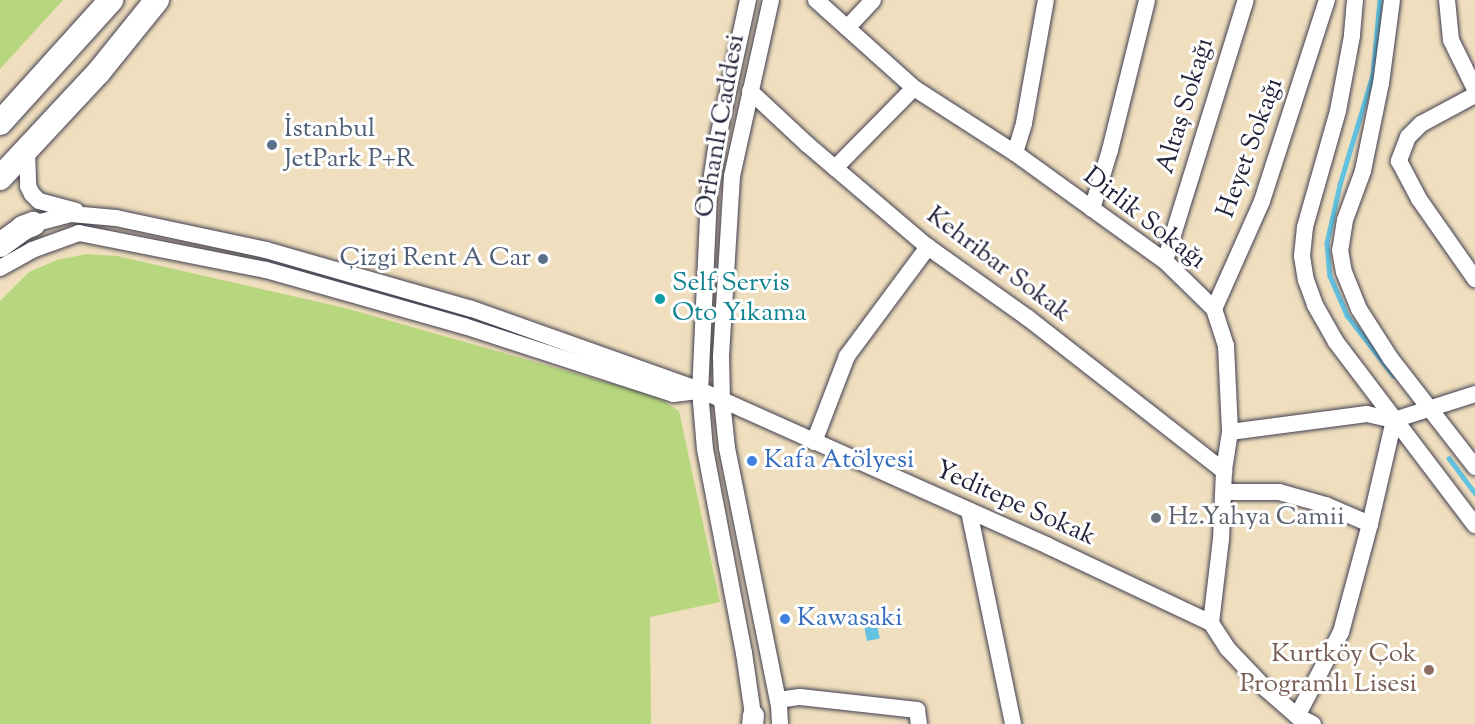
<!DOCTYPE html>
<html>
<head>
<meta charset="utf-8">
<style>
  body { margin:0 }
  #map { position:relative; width:1475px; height:724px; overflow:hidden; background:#f0dfbe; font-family:"Sorts Mill Goudy",serif }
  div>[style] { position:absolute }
  .green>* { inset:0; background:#b7d77e }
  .water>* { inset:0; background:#62c2e0; transform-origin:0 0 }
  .stream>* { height:4.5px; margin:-2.25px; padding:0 2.25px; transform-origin:2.25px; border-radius:2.25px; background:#62c2e0 }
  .roads { filter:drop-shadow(0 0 2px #413e4f) drop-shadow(0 0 2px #413e4f) }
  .minor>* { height:16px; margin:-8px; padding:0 8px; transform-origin:8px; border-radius:8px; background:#fff }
  .major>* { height:21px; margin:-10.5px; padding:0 10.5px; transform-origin:10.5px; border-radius:10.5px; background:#fff }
  .highway>* { height:24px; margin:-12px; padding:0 12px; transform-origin:12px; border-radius:12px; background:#fff }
  .dots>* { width:16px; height:16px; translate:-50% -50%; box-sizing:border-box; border:3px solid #fff; border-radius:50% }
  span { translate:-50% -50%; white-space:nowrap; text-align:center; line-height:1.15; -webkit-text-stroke:6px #fff; paint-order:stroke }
  .street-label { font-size:26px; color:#22223b }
  .service-label { font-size:26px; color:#4e5e75 }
  .left { translate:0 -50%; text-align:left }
  .right { translate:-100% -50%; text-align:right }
  .culture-label { font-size:26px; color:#0d838f }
  .shop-label { font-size:26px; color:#366cbe }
  .worship-label { font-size:26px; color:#5b616d }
  .education-label { font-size:26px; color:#785e54 }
</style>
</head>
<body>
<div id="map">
  <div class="green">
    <i style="clip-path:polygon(0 0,63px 0,0 69px)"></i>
    <i style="clip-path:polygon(87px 254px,117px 256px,345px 308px,641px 392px,657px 397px,679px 411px,720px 602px,650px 617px,651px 724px,0 724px,0 301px,29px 272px,57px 260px)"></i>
  </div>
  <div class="water">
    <i style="left:875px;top:614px;width:25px;height:13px;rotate:79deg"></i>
  </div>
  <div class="stream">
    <i style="left:1380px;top:0;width:75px;rotate:95.3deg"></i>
    <i style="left:1373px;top:75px;width:115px;rotate:106.7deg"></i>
    <i style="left:1340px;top:185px;width:59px;rotate:102.6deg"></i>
    <i style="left:1327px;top:243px;width:33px;rotate:85deg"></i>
    <i style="left:1330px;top:276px;width:43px;rotate:66.4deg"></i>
    <i style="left:1347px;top:315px;width:76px;rotate:52.5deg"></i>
    <i style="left:1449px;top:458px;width:44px;rotate:53.4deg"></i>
  </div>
  <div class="roads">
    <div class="minor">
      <i style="left:748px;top:0;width:145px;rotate:102.3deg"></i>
      <i style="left:717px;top:142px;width:54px;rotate:98.6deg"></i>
      <i style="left:709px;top:195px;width:195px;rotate:92.6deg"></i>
      <i style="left:700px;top:390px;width:59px;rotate:85.2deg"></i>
      <i style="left:705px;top:449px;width:208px;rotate:79.2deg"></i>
      <i style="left:744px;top:653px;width:63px;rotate:81.7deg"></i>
      <i style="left:771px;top:0;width:180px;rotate:102.5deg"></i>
      <i style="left:732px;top:176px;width:181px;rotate:93.5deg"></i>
      <i style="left:721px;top:357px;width:44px;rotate:88.7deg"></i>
      <i style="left:722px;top:401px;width:47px;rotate:83.9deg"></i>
      <i style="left:727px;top:448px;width:262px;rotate:78.6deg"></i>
      <i style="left:779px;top:705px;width:19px;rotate:87deg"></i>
      <i style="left:816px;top:0;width:132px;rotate:41.9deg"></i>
      <i style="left:914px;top:88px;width:120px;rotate:32.8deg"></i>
      <i style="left:1015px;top:153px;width:185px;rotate:35.8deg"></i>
      <i style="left:1165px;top:261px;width:69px;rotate:44.4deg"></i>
      <i style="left:1214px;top:309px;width:39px;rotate:72deg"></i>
      <i style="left:1226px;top:346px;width:86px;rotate:87.3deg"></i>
      <i style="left:1230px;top:432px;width:39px;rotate:99deg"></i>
      <i style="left:1224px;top:471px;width:68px;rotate:92.5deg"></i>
      <i style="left:1221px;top:539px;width:85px;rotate:96.8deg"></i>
      <i style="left:1211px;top:623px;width:30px;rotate:57deg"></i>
      <i style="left:1227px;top:648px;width:57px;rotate:46.4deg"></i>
      <i style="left:1266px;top:689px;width:41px;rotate:41.1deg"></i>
      <i style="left:1297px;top:716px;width:18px;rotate:27deg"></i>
      <i style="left:1355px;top:0;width:36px;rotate:95deg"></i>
      <i style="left:1352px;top:36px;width:76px;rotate:100.6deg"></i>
      <i style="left:1338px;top:111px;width:121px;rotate:105.9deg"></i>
      <i style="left:1305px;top:227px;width:29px;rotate:96deg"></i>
      <i style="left:1302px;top:256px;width:24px;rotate:81deg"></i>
      <i style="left:1306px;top:280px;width:27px;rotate:70deg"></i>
      <i style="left:1315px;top:305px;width:43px;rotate:60.4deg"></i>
      <i style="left:1336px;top:342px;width:230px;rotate:52.8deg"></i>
      <i style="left:1392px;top:0;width:84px;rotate:97.5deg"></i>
      <i style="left:1381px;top:83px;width:90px;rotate:101.6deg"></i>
      <i style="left:1363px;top:171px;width:52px;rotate:110.2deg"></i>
      <i style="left:1345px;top:220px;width:30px;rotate:99deg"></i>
      <i style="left:1340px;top:250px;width:22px;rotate:80deg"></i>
      <i style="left:1344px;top:272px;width:40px;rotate:68deg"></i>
      <i style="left:1359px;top:309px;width:59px;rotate:57.4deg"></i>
      <i style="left:1391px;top:359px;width:137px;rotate:52.1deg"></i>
      <i style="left:1447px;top:0;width:40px;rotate:84.3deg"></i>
      <i style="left:1451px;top:40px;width:55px;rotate:63.9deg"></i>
      <i style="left:847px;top:28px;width:38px;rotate:-47deg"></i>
      <i style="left:750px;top:91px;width:79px;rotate:43deg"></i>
      <i style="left:808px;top:145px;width:157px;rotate:40.4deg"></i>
      <i style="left:928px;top:247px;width:123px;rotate:35.4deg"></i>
      <i style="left:1028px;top:318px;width:249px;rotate:38deg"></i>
      <i style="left:1475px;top:95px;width:61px;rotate:151.8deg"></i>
      <i style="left:1421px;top:124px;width:18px;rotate:135deg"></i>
      <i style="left:1408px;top:137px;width:26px;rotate:111deg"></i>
      <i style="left:1399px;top:161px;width:43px;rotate:62.2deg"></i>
      <i style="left:1419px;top:199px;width:98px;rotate:55deg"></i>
      <i style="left:27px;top:151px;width:35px;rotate:88deg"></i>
      <i style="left:28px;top:186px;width:9px;rotate:63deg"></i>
      <i style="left:32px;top:194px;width:10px;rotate:45deg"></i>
      <i style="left:39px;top:201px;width:38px;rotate:15deg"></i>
      <i style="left:1015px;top:153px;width:31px;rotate:-73deg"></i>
      <i style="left:1024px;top:123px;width:125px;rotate:-79.9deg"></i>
      <i style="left:835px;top:168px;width:112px;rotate:-45.4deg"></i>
      <i style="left:1092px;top:209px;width:62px;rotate:-73deg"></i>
      <i style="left:1110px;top:150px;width:154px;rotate:-76.1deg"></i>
      <i style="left:33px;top:224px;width:39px;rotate:-15deg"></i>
      <i style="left:71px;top:214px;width:45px;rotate:5.1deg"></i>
      <i style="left:116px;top:218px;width:153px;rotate:12deg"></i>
      <i style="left:266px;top:250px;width:214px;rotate:16deg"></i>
      <i style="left:472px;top:309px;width:242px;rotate:19.6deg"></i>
      <i style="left:700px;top:390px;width:381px;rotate:24.1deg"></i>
      <i style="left:1048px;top:546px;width:180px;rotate:25.3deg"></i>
      <i style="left:1165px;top:261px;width:273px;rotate:-72.8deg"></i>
      <i style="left:0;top:268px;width:37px;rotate:-29deg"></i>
      <i style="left:32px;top:250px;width:50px;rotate:-19.9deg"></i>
      <i style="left:79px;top:233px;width:191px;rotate:11.2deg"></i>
      <i style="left:266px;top:270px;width:206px;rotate:15.8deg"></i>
      <i style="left:464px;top:326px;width:220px;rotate:18deg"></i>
      <i style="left:673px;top:394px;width:23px;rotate:-7deg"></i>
      <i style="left:1214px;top:309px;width:118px;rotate:-66deg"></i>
      <i style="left:1262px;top:201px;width:211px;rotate:-72.1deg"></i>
      <i style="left:1230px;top:432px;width:138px;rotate:-7.5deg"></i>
      <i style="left:1367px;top:414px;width:28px;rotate:13deg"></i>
      <i style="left:1394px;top:420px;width:85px;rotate:-17.8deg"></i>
      <i style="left:814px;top:442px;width:92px;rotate:-69deg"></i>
      <i style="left:847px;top:356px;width:136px;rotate:-53.4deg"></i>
      <i style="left:1224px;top:492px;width:55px"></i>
      <i style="left:1279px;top:492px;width:49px;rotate:15.5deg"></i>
      <i style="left:1326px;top:505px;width:48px;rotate:23.4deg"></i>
      <i style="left:1370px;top:524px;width:112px;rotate:105deg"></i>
      <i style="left:1341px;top:632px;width:95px;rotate:117.6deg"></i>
      <i style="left:969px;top:511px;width:217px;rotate:78.3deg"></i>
      <i style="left:1370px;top:524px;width:107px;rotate:-77deg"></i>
      <i style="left:778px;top:700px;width:22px;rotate:-8deg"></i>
      <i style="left:800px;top:697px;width:118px;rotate:6.3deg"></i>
      <i style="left:917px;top:710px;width:14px;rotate:82deg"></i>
    </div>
    <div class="major">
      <i style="left:752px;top:724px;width:9px;rotate:-84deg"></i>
    </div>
    <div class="highway">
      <i style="left:0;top:123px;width:166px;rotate:-47.9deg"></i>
      <i style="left:0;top:178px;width:144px;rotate:-47deg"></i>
      <i style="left:98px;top:73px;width:94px;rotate:-51.1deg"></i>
      <i style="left:0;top:245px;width:29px;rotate:-36deg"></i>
      <i style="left:23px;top:228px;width:11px;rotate:-22deg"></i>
    </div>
  </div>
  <div class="dots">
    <i style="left:272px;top:145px;background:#5c6f8a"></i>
    <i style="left:543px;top:259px;background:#5c6f8a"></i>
    <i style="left:660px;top:299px;background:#0f9aa8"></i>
    <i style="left:752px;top:461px;background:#3f7fe0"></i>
    <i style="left:1156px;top:518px;background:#6b7280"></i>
    <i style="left:785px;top:619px;background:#3f7fe0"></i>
    <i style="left:1429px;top:670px;background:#8d6e63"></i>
  </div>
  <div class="street-label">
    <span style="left:1186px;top:106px;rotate:-73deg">Altaş Sokağı</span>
    <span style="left:721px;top:126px;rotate:-80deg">Orhanlı Caddesi</span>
    <span style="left:1251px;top:148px;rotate:-70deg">Heyet Sokağı</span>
    <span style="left:1144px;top:219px;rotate:38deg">Dirlik Sokağı</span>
    <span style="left:998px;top:265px;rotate:37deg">Kehribar Sokak</span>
    <span style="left:1015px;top:504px;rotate:24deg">Yeditepe Sokak</span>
  </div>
  <div class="service-label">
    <span class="left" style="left:284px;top:145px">İstanbul<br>JetPark P+R</span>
    <span class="right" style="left:531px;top:259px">Çizgi Rent A Car</span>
  </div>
  <div class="culture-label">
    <span class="left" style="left:672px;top:299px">Self Servis<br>Oto Yıkama</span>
  </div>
  <div class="shop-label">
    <span class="left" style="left:764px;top:461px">Kafa Atölyesi</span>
    <span class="left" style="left:797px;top:619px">Kawasaki</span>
  </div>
  <div class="worship-label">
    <span class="left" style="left:1168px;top:518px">Hz.Yahya Camii</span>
  </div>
  <div class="education-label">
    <span class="right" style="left:1417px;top:670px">Kurtköy Çok<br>Programlı Lisesi</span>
  </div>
</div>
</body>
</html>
